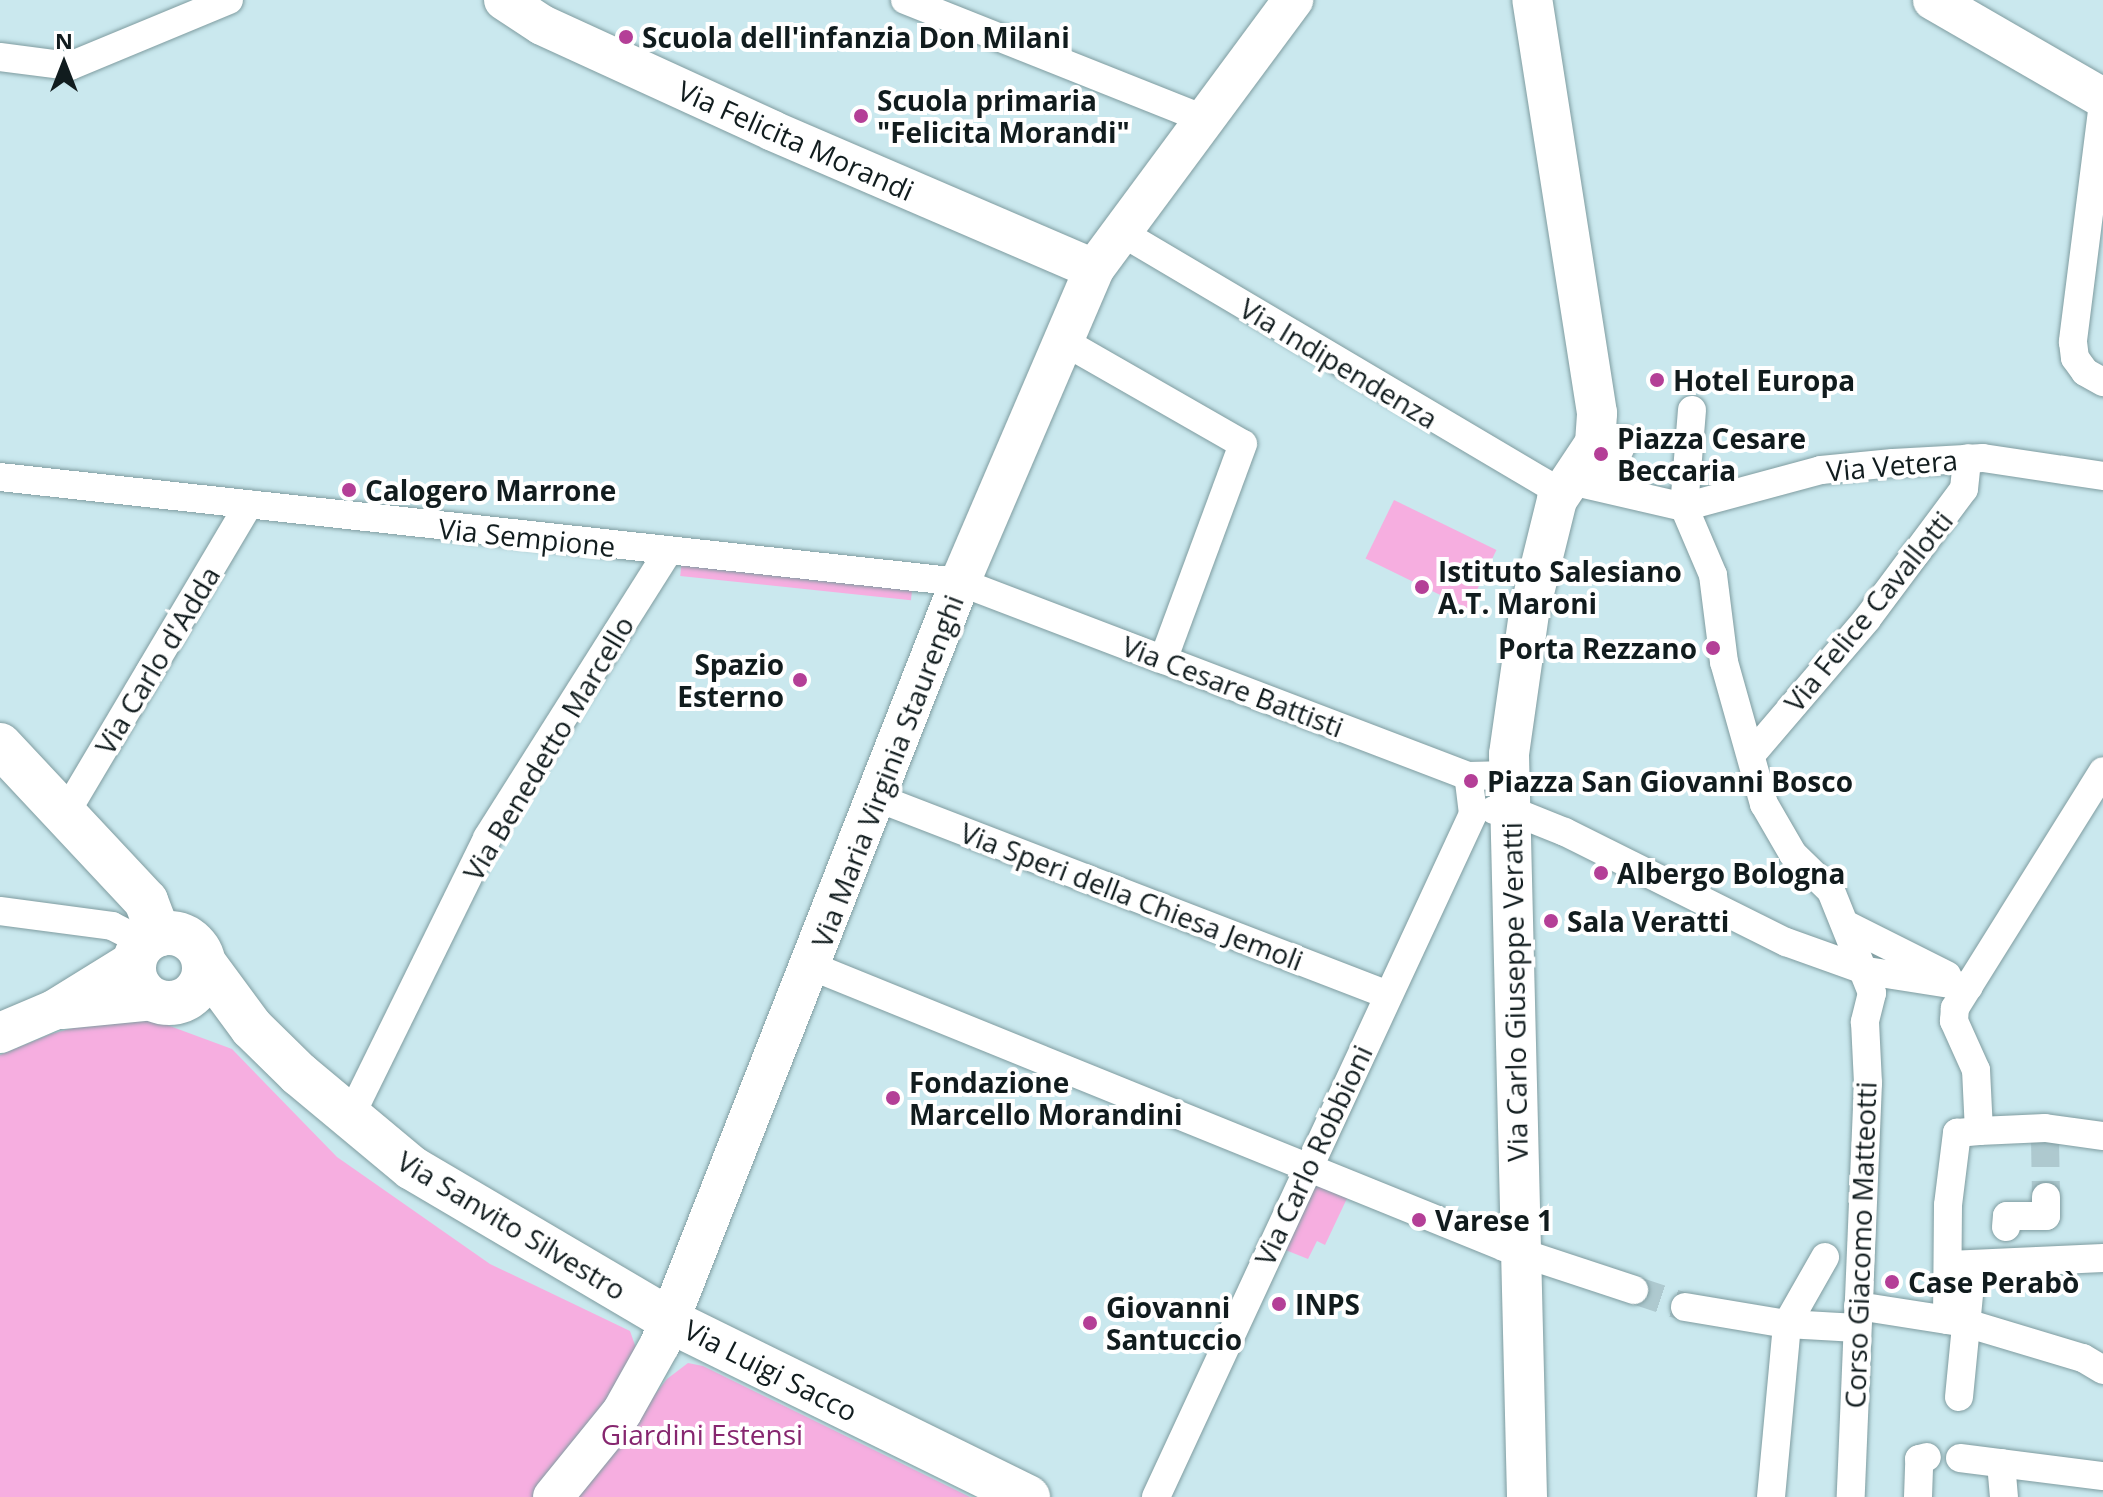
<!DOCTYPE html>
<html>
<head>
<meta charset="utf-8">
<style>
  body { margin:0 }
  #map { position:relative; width:2103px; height:1497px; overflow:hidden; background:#cae8ee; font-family:"Open Sans",sans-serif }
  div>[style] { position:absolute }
  .green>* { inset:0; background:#f6aee0; transform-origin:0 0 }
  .street-tunnel>* { height:28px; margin-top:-14px; transform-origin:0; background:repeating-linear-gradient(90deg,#aec9cf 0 28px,transparent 0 42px) }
  .roads { filter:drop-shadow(0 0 2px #7f9ca0) drop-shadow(0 0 2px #7f9ca0) }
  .street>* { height:28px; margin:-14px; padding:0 14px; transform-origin:14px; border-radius:14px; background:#fff }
  .secondary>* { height:40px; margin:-20px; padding:0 20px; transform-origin:20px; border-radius:20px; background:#fff }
  .primary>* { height:44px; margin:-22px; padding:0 22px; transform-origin:22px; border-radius:22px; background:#fff }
  .primary>.ring { margin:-22px; padding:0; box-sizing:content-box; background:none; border:44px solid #fff; border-radius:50% }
  .dots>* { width:22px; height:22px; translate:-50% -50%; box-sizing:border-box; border:4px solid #fff; border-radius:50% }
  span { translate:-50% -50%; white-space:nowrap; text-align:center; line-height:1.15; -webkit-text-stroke:8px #fff; paint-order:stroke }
  .poi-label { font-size:28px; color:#111c1e; font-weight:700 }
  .left { translate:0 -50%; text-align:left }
  .right { translate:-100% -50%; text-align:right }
  .street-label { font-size:28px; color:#111c1e }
  .park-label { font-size:28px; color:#86266f }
  .north { position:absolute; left:24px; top:24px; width:80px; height:80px; -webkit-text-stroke:6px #fff; paint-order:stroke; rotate:0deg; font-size:22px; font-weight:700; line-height:32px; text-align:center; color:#111c1e }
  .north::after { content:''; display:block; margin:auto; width:28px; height:36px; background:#111c1e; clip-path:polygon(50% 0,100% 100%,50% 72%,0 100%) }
</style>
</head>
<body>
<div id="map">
  <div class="green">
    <i style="left:1394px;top:500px;width:114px;height:65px;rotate:26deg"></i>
    <i style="left:682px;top:559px;width:232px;height:17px;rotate:6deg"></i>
    <i style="clip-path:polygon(132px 1012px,232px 1049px,337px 1157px,490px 1264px,630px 1331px,636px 1348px,610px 1409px,534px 1497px,0 1497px,0 1055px,51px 1034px)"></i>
    <i style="clip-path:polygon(1310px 1177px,1350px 1192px,1325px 1245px,1317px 1241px,1308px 1259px,1278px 1247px)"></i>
    <i style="clip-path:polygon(688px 1363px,703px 1366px,970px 1497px,574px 1497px,667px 1379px)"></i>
  </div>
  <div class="street-tunnel">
    <i style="left:2045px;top:1139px;width:58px;rotate:89deg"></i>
    <i style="left:1634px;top:1290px;width:54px;rotate:18.4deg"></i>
  </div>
  <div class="roads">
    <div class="street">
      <i style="left:905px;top:0;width:322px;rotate:21.7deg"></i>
      <i style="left:0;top:57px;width:71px;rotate:7.3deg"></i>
      <i style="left:70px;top:66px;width:172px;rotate:-22.5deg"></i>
      <i style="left:2103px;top:103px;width:241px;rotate:97.2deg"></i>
      <i style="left:2073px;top:342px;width:16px;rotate:83deg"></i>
      <i style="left:2075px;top:358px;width:17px;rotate:54deg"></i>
      <i style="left:2085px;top:372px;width:21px;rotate:29deg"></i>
      <i style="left:1119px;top:231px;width:512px;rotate:30.62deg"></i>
      <i style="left:1063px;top:341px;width:207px;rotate:29.8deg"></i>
      <i style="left:1243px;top:444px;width:230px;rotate:110.3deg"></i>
      <i style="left:1692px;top:410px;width:97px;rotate:94.7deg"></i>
      <i style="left:1684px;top:507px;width:74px;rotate:66.9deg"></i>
      <i style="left:1713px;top:575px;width:88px;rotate:82.8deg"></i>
      <i style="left:1724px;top:662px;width:148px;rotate:74.3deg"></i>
      <i style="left:1764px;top:804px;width:58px;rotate:59.9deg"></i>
      <i style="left:1793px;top:854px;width:53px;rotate:44.2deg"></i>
      <i style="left:1831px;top:891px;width:110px;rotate:68.1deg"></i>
      <i style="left:1872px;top:993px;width:30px;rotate:104deg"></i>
      <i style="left:1865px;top:1022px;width:61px;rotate:87.2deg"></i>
      <i style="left:1868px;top:1083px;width:414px;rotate:92.4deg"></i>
      <i style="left:1624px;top:440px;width:50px;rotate:115deg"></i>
      <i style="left:1603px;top:485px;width:23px;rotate:15deg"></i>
      <i style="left:0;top:477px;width:966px;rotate:6.24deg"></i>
      <i style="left:960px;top:582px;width:544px;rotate:20.9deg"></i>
      <i style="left:1468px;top:776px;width:41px;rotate:-1.4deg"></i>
      <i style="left:1567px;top:480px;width:120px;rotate:13deg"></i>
      <i style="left:1684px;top:507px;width:142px;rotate:-15.1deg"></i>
      <i style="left:1821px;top:470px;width:72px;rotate:-5.6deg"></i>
      <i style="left:1893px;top:463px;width:90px;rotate:-3.2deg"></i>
      <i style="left:1983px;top:458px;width:121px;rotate:8.5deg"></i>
      <i style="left:1751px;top:755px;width:179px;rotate:-49.5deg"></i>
      <i style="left:1867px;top:619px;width:162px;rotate:-53.3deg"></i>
      <i style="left:1964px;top:489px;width:31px;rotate:-84deg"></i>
      <i style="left:875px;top:797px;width:550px;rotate:21.1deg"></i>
      <i style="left:1494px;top:810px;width:16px"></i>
      <i style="left:1510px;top:810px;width:59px;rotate:21.8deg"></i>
      <i style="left:1565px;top:832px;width:247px;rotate:26.5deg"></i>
      <i style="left:1786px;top:942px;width:86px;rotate:19.7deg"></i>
      <i style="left:1867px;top:971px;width:103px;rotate:8.9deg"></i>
      <i style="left:65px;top:814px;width:360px;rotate:-59.3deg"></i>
      <i style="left:0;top:911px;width:113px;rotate:7.6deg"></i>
      <i style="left:112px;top:926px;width:36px;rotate:27deg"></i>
      <i style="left:1847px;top:925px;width:112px;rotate:26.6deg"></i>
      <i style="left:811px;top:966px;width:748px;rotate:22.07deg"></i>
      <i style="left:1504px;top:1247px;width:137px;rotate:18.3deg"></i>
      <i style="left:349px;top:1119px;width:313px;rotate:-63.8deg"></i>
      <i style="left:487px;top:838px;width:338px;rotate:-57.7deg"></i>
      <i style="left:1979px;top:1131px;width:66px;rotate:-2.6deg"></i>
      <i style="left:2045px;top:1128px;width:59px;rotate:7.9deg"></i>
      <i style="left:2006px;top:1227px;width:11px;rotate:-85deg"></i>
      <i style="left:2007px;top:1216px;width:39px"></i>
      <i style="left:2046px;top:1216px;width:19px;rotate:-90deg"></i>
      <i style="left:1949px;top:1265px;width:154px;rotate:-2.6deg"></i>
      <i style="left:1858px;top:1306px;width:109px;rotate:8.9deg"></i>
      <i style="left:1966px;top:1323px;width:122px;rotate:16.7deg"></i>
      <i style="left:2083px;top:1358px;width:23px;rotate:31deg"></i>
      <i style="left:1685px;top:1307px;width:103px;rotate:9.5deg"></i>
      <i style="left:1787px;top:1324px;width:70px;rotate:3.3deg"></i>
      <i style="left:1947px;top:1320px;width:115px;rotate:-89.5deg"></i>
      <i style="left:1948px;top:1205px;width:73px;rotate:-82.9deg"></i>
      <i style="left:1957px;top:1133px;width:22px;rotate:-5deg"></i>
      <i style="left:1979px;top:1131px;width:61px;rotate:-92.8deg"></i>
      <i style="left:1976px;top:1070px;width:54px;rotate:-114.2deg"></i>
      <i style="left:1954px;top:1021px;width:13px;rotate:-86deg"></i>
      <i style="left:1955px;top:1008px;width:279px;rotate:-58deg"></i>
      <i style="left:1959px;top:1397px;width:133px;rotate:-84.4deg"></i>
      <i style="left:1960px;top:1458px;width:144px;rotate:7.2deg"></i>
      <i style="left:2001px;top:1463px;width:34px;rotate:85deg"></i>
      <i style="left:1156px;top:1497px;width:753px;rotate:-65.1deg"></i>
      <i style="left:1473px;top:814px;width:38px;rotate:-97deg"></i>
      <i style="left:1771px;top:1497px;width:174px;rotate:-84.7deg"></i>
      <i style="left:1787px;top:1324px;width:77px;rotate:-60.4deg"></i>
      <i style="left:1918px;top:1497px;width:38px;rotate:-88deg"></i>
      <i style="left:1919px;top:1459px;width:8px;rotate:-14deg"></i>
    </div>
    <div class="secondary">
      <i style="left:504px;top:0;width:45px;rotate:33.3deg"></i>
      <i style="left:542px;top:25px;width:254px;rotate:24.6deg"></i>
      <i style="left:773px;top:131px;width:349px;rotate:23.3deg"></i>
      <i style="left:1933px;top:0;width:196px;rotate:30deg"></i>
      <i style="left:62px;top:1009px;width:92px;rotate:-5.6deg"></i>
      <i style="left:0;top:1033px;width:59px;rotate:-23.1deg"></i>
      <i style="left:54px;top:1010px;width:95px;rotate:-31.7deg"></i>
      <i style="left:553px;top:1497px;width:109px;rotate:-50.9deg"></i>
      <i style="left:622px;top:1412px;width:78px;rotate:-60.8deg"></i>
      <i style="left:660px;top:1344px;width:819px;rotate:-68.51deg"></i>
      <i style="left:960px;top:582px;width:340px;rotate:-66.8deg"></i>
      <i style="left:1094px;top:269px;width:335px;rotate:-53.5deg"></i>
      <i style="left:1527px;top:1497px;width:743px;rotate:-91.39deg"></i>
      <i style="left:1509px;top:754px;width:142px;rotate:-81.9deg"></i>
      <i style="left:1529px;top:613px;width:116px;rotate:-76.1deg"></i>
      <i style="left:1557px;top:500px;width:69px;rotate:-56.3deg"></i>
      <i style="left:1595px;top:443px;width:30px;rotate:-86deg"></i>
      <i style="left:1597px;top:413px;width:418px;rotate:-98.9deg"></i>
    </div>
    <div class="primary">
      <i style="left:0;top:745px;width:214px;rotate:46.9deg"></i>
      <i style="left:146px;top:901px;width:36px;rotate:69deg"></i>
      <i class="ring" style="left:134px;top:933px;width:26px;height:26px"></i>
      <i style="left:204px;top:963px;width:81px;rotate:53.6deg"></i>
      <i style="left:252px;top:1028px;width:66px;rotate:44.4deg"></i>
      <i style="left:299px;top:1074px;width:147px;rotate:39.8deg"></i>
      <i style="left:412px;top:1168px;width:311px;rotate:30.5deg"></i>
      <i style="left:680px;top:1326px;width:388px;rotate:26.2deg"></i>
    </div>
  </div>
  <div class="dots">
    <i style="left:626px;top:37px;background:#b43f97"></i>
    <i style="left:861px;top:116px;background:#b43f97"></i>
    <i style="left:1657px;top:380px;background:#b43f97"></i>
    <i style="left:1601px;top:454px;background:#b43f97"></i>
    <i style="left:349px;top:490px;background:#b43f97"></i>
    <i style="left:1422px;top:587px;background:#b43f97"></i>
    <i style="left:1713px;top:648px;background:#b43f97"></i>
    <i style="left:800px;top:680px;background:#b43f97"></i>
    <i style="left:1471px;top:781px;background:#b43f97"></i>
    <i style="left:1601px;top:873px;background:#b43f97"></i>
    <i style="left:1551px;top:921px;background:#b43f97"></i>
    <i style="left:893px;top:1098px;background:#b43f97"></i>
    <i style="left:1419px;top:1220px;background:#b43f97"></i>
    <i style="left:1892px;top:1282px;background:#b43f97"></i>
    <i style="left:1279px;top:1304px;background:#b43f97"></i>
    <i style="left:1090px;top:1323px;background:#b43f97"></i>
  </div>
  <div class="poi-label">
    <span class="left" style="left:642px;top:37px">Scuola dell'infanzia Don Milani</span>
    <span class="left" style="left:877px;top:116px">Scuola primaria<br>"Felicita Morandi"</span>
    <span class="left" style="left:1673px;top:380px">Hotel Europa</span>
    <span class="left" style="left:1617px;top:454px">Piazza Cesare<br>Beccaria</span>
    <span class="left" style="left:365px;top:490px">Calogero Marrone</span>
    <span class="left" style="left:1438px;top:587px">Istituto Salesiano<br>A.T. Maroni</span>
    <span class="right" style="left:1697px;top:648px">Porta Rezzano</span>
    <span class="right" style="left:784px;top:680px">Spazio<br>Esterno</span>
    <span class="left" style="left:1487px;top:781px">Piazza San Giovanni Bosco</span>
    <span class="left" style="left:1617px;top:873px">Albergo Bologna</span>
    <span class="left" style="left:1567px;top:921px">Sala Veratti</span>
    <span class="left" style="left:909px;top:1098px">Fondazione<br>Marcello Morandini</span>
    <span class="left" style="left:1435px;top:1220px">Varese 1</span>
    <span class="left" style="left:1908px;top:1282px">Case Perabò</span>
    <span class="left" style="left:1295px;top:1304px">INPS</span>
    <span class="left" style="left:1106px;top:1323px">Giovanni<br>Santuccio</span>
  </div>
  <div class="street-label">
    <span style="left:796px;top:140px;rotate:24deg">Via Felicita Morandi</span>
    <span style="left:1339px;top:363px;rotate:31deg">Via Indipendenza</span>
    <span style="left:1892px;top:465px;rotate:-5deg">Via Vetera</span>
    <span style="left:527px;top:537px;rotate:6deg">Via Sempione</span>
    <span style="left:1868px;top:611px;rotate:-51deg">Via Felice Cavallotti</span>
    <span style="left:157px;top:660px;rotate:-59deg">Via Carlo d'Adda</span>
    <span style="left:1233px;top:686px;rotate:21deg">Via Cesare Battisti</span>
    <span style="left:548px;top:748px;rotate:-59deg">Via Benedetto Marcello</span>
    <span style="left:887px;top:771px;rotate:-69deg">Via Maria Virginia Staurenghi</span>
    <span style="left:1132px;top:896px;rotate:21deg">Via Speri della Chiesa Jemoli</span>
    <span style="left:1514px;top:992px;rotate:-91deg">Via Carlo Giuseppe Veratti</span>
    <span style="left:1313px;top:1155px;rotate:-65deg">Via Carlo Robbioni</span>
    <span style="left:512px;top:1225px;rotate:31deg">Via Sanvito Silvestro</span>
    <span style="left:1860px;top:1245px;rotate:-88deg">Corso Giacomo Matteotti</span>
    <span style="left:771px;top:1370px;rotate:27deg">Via Luigi Sacco</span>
  </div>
  <div class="park-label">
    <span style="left:702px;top:1434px">Giardini Estensi</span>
  </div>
  <div class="north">N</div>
</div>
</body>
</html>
